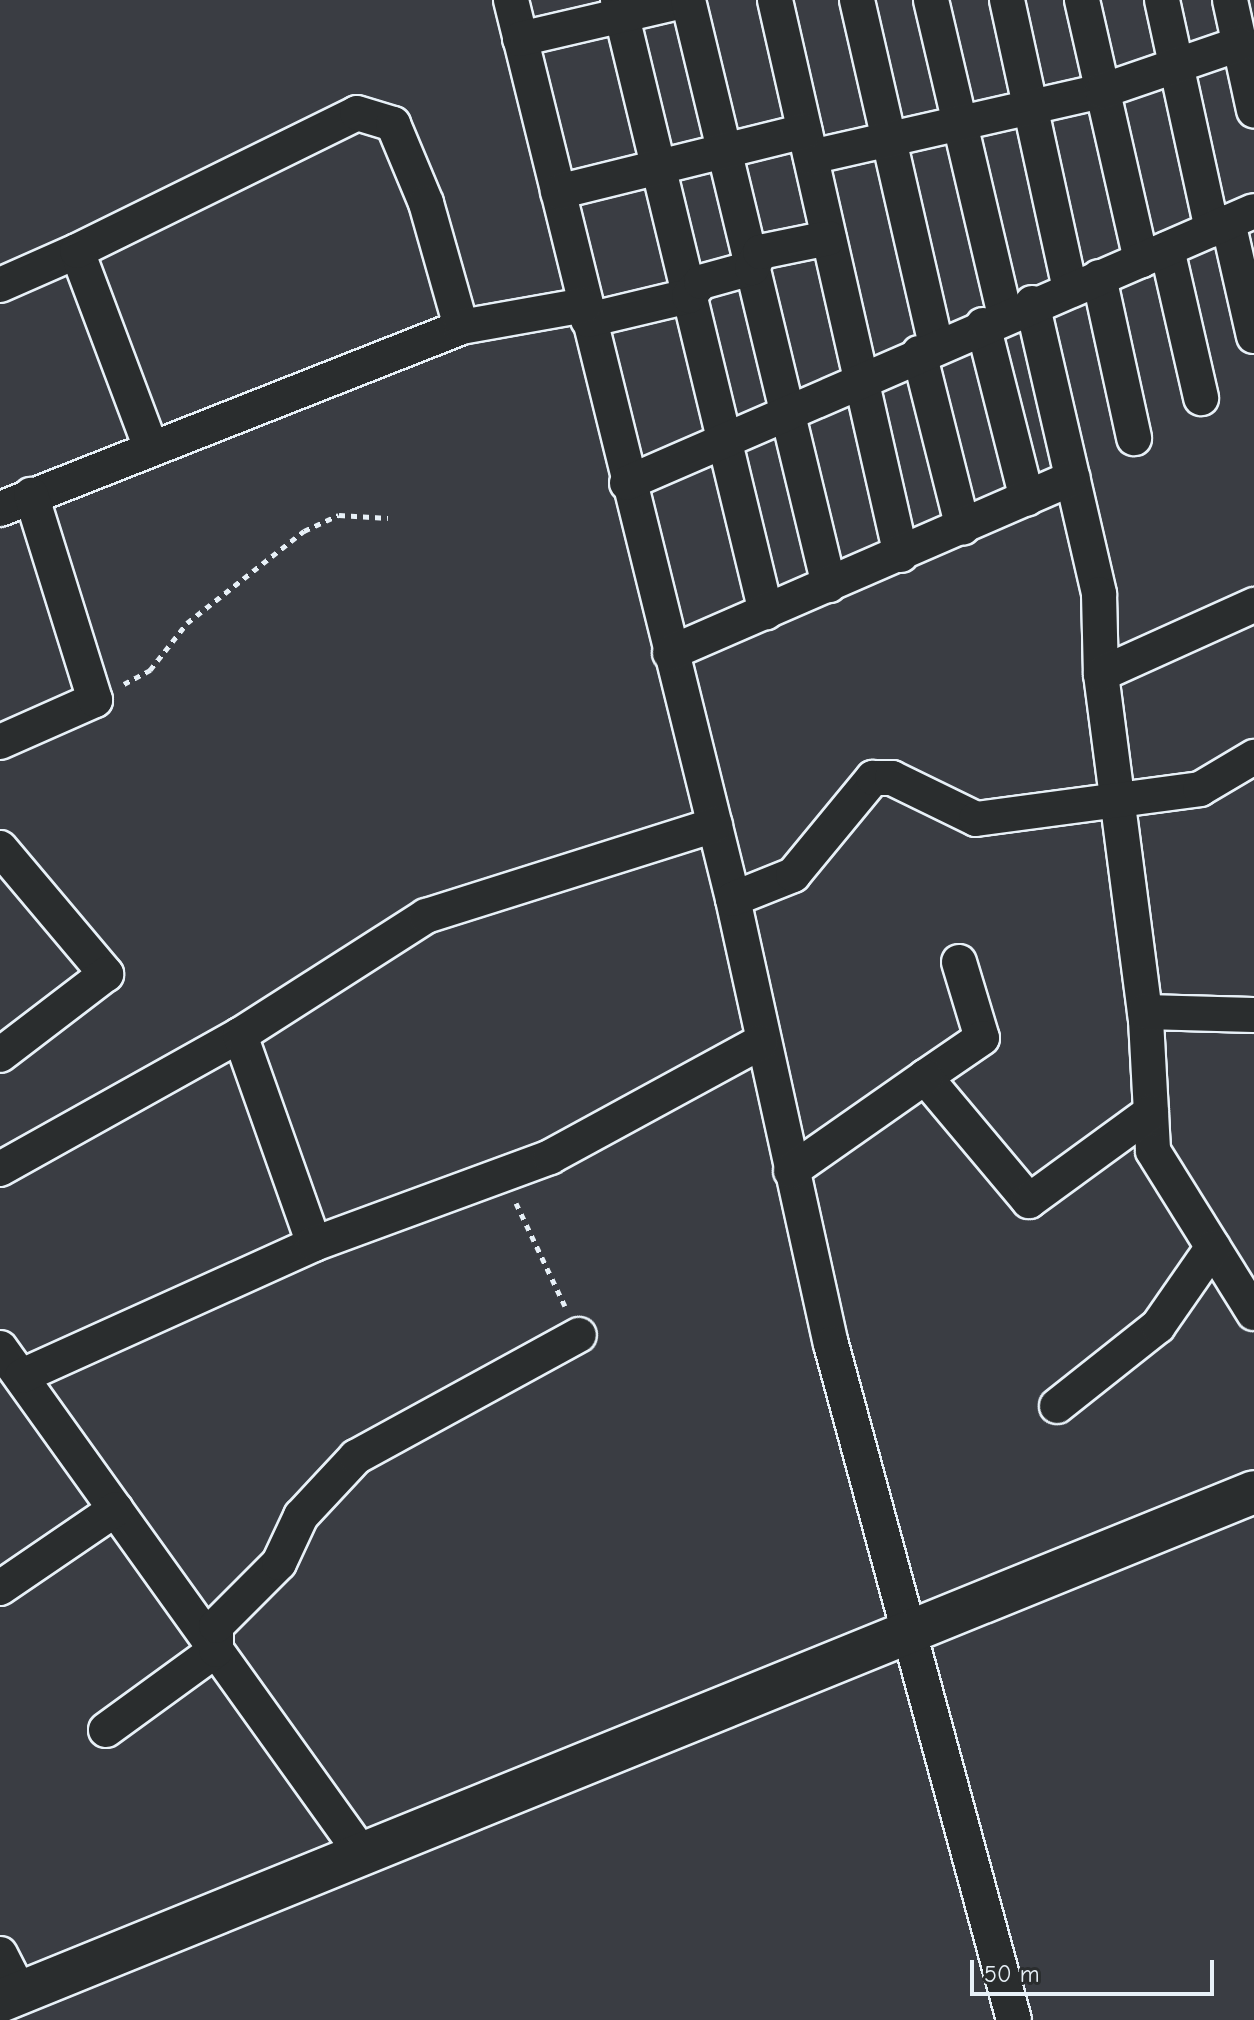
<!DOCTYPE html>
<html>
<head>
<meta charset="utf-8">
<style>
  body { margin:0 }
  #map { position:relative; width:1254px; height:2020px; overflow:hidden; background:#3a3d43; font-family:"Comic Neue",sans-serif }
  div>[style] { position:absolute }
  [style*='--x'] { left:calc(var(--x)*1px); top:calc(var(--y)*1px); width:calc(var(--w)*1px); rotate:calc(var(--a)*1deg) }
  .path>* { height:5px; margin-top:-2.5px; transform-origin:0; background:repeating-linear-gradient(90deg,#e8f1f8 0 6px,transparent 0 12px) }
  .roads { filter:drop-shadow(2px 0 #e8f1f8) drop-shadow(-2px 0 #e8f1f8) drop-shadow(0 2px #e8f1f8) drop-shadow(0 -2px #e8f1f8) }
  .minor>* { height:34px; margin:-17px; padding:0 17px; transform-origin:17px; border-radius:17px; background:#2a2d2e }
  .tertiary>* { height:42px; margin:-21px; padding:0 21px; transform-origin:21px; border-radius:21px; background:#2a2d2e }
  span { translate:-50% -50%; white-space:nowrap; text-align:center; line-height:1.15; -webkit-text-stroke:6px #2a2d2e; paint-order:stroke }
  .scale { position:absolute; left:970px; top:1960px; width:244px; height:36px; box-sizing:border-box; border:4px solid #e8f1f8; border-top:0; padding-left:10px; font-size:24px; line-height:28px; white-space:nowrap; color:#e8f1f8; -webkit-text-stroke:6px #2a2d2e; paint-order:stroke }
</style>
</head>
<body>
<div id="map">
  <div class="path">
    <i style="--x:124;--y:684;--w:30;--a:-28"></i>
    <i style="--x:150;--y:670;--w:60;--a:-51.8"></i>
    <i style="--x:187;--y:623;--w:149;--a:-38.2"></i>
    <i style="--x:304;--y:531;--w:38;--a:-25"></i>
    <i style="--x:339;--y:515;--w:49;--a:3.5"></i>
    <i style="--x:516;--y:1203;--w:114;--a:64.6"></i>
  </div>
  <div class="roads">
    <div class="minor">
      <i style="--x:511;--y:0;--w:926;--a:76.13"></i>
      <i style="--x:733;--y:899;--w:456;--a:77.6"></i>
      <i style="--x:831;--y:1344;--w:700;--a:74.85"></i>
      <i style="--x:618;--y:0;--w:630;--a:76.41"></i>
      <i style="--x:775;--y:0;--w:569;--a:77.21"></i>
      <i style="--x:857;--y:0;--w:355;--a:77.1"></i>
      <i style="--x:931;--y:0;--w:324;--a:76.8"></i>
      <i style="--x:1007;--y:0;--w:296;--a:77.7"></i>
      <i style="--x:1082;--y:0;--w:267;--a:77.2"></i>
      <i style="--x:1162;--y:0;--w:235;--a:77.7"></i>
      <i style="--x:1230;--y:0;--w:113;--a:77.7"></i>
      <i style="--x:520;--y:39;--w:172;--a:-13.1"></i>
      <i style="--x:688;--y:0;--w:602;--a:76.45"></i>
      <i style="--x:811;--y:157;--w:298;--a:-12.8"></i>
      <i style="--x:1102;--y:91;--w:145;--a:-18.9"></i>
      <i style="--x:558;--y:192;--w:254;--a:-13.9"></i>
      <i style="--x:1228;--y:222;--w:117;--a:77.2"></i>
      <i style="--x:1167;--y:249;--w:153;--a:77.1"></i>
      <i style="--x:1099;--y:277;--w:165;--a:77.7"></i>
      <i style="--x:0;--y:285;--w:84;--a:-23.8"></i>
      <i style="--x:1032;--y:303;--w:299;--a:77"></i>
      <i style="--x:1099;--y:594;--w:80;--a:88.6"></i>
      <i style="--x:1101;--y:674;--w:349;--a:82.6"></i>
      <i style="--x:1146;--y:1020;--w:131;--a:86.9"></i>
      <i style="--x:1153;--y:1151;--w:191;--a:58.1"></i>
      <i style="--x:588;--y:320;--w:104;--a:-13.4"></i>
      <i style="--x:689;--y:296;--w:18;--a:-49"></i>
      <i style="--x:701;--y:282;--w:53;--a:-15.4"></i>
      <i style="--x:752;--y:268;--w:18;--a:-63"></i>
      <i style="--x:760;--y:252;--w:70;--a:-11.5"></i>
      <i style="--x:983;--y:325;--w:179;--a:75.8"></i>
      <i style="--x:919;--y:353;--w:180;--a:75.9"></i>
      <i style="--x:151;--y:448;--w:210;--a:-110.6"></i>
      <i style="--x:77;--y:251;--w:312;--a:-26.2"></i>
      <i style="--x:357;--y:113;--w:38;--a:17"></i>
      <i style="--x:393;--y:124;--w:86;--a:67.3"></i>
      <i style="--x:426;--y:203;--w:129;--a:74.2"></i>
      <i style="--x:627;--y:483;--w:683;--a:-23.45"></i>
      <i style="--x:0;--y:509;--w:496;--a:-21.5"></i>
      <i style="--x:461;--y:327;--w:126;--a:-10.1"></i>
      <i style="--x:670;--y:653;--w:439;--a:-23.5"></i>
      <i style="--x:1101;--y:674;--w:168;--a:-24.3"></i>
      <i style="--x:0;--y:742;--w:104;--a:-23.9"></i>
      <i style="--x:95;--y:700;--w:215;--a:-107.3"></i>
      <i style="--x:0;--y:848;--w:165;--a:49.9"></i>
      <i style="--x:106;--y:974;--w:133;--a:142.6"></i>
      <i style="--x:733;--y:899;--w:65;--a:-21.8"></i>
      <i style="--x:793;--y:875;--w:126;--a:-50.5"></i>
      <i style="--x:873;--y:778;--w:19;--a:0"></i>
      <i style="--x:892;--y:778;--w:93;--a:26"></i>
      <i style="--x:976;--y:819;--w:226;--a:-7.6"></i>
      <i style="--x:1200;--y:789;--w:63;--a:-30.7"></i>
      <i style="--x:959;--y:962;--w:79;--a:73.2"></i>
      <i style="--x:982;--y:1038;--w:69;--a:145.6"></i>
      <i style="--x:925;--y:1077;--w:162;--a:50"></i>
      <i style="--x:1029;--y:1201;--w:151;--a:-36.1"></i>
      <i style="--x:1145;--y:1012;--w:109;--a:1.6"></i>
      <i style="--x:0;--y:1169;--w:275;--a:-29.2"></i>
      <i style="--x:791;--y:1171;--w:164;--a:-35"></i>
      <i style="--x:314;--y:1244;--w:222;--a:-109.5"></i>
      <i style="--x:240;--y:1035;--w:221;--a:-32.6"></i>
      <i style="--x:426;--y:916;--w:303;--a:-17.5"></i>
      <i style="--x:0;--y:1348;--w:622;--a:54.42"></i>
      <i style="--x:22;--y:1376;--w:320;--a:-24.3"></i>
      <i style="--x:314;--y:1244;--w:252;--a:-20.2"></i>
      <i style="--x:550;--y:1157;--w:240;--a:-28.6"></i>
      <i style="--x:1057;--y:1406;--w:129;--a:-38.4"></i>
      <i style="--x:1158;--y:1326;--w:96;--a:-55.2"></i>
      <i style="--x:0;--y:1588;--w:140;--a:-34.3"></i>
      <i style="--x:106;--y:1730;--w:136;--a:-36"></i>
      <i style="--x:216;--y:1650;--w:24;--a:-90"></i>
      <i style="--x:216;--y:1626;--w:89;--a:-45"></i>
      <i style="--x:279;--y:1563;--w:52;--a:-64.9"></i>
      <i style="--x:301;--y:1516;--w:81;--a:-47"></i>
      <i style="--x:356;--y:1457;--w:254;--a:-28.7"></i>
      <i style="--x:0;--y:1954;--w:44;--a:62.9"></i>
    </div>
    <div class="tertiary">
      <i style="--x:0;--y:2001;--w:1353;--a:-22.09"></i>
    </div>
  </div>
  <div class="scale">50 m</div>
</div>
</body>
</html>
